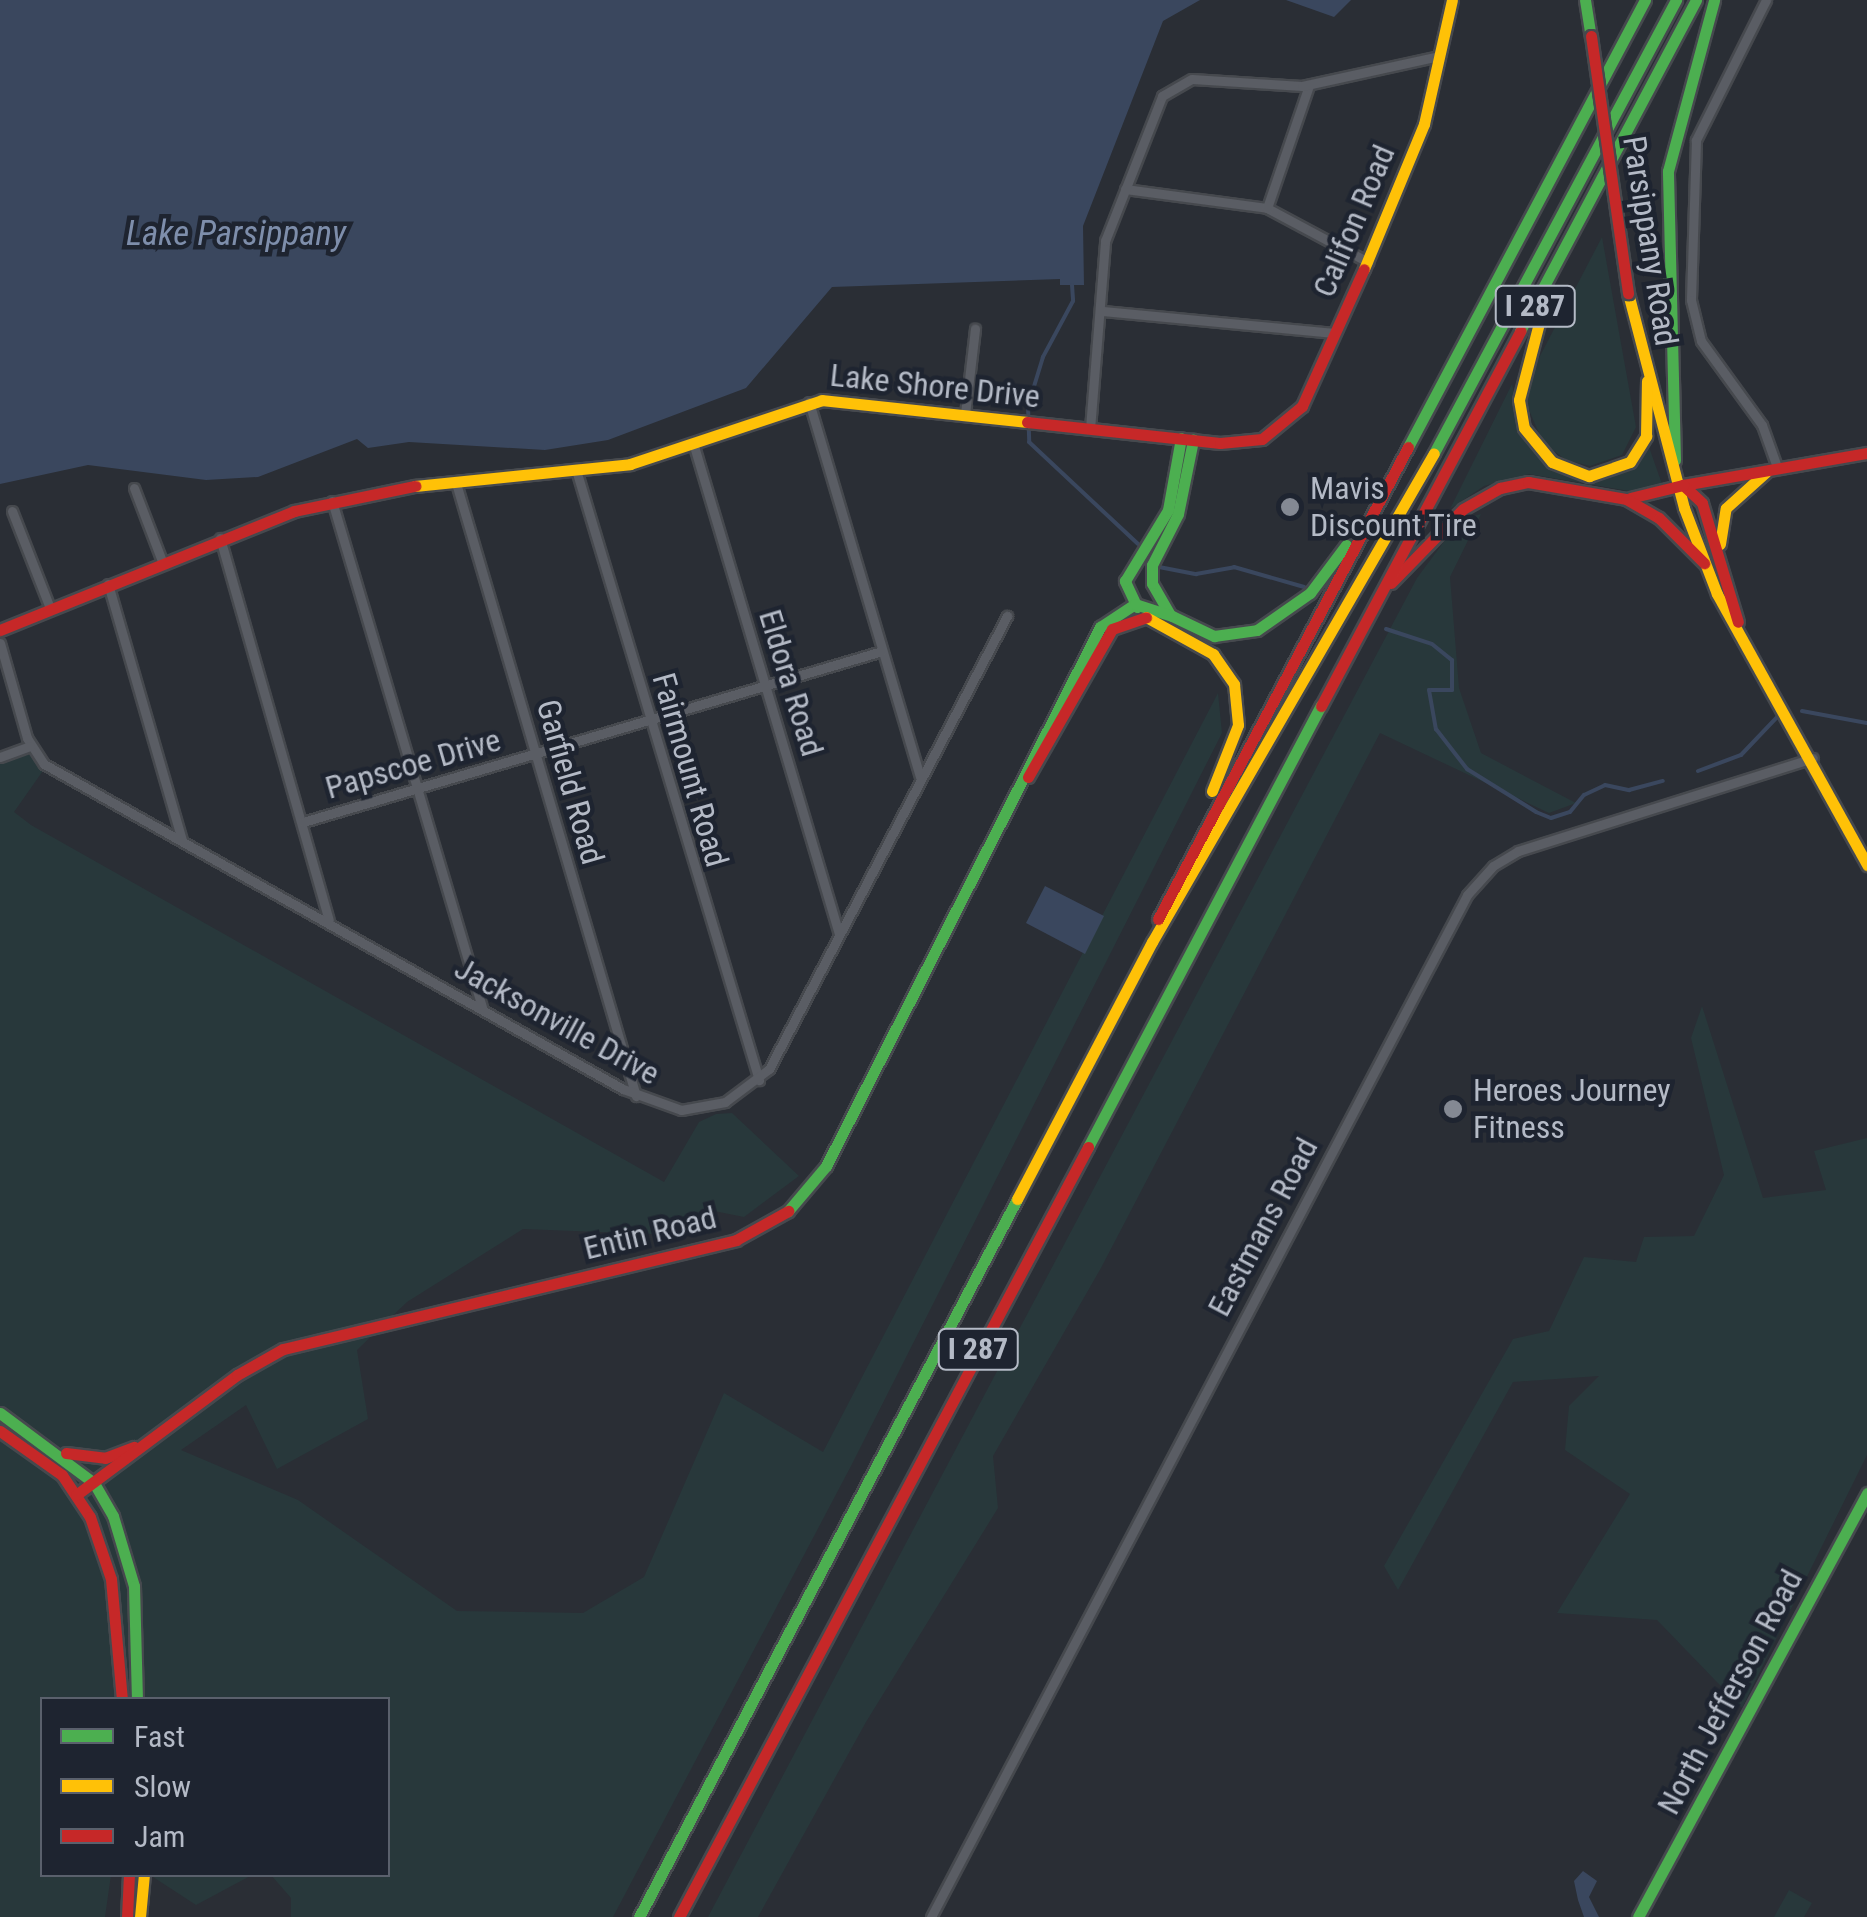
<!DOCTYPE html>
<html>
<head>
<meta charset="utf-8">
<style>
  body { margin:0 }
  #map { position:relative; width:1867px; height:1917px; overflow:hidden; background:#2a2e35; font-family:"Roboto Condensed",sans-serif }
  div>[style] { position:absolute }
  [style*='--x'] { left:calc(var(--x)*1px); top:calc(var(--y)*1px); width:calc(var(--w)*1px); rotate:calc(var(--a)*1deg) }
  .green>* { inset:0; background:#28383b }
  .water>* { inset:0; background:#3a475e }
  .stream>* { height:4px; margin:-2px; padding:0 2px; transform-origin:2px; border-radius:2px; background:#3a475e }
  .roads { filter:drop-shadow(2px 0 #46494e) drop-shadow(-2px 0 #46494e) drop-shadow(0 2px #46494e) drop-shadow(0 -2px #46494e) }
  .street>* { height:9px; margin:-4.5px; padding:0 4.5px; transform-origin:4.5px; border-radius:4.5px; background:#5a5d64 }
  .fast>* { height:11px; margin:-5.5px; padding:0 5.5px; transform-origin:5.5px; border-radius:5.5px; background:#4caf50 }
  .slow>* { height:11px; margin:-5.5px; padding:0 5.5px; transform-origin:5.5px; border-radius:5.5px; background:#ffc107 }
  .jam>* { height:11px; margin:-5.5px; padding:0 5.5px; transform-origin:5.5px; border-radius:5.5px; background:#c62828 }
  .bridges { filter:drop-shadow(2px 0 #46494e) drop-shadow(-2px 0 #46494e) drop-shadow(0 2px #46494e) drop-shadow(0 -2px #46494e) }
  .jam-bridge>* { height:11px; margin:-5.5px; padding:0 5.5px; transform-origin:5.5px; border-radius:5.5px; background:#c62828 }
  .dots>* { width:28px; height:28px; translate:-50% -50%; box-sizing:border-box; border:5px solid #1e2430; border-radius:50% }
  span { translate:-50% -50%; white-space:nowrap; text-align:center; line-height:1.15; -webkit-text-stroke:9px #1e2430; paint-order:stroke }
  .shield-label span { padding:2px 8px; background:#1e2430; border:2px solid; border-radius:8px; -webkit-text-stroke-width:0 }
  .shield-label { font-size:30px; color:#b4bac6; font-weight:700 }
  .street-label { font-size:32px; color:#b4bac6 }
  .poi-label { font-size:32px; color:#b4bac6 }
  .left { translate:0 -50%; text-align:left }
  .water-label { font-size:35px; color:#7e8eab; font-style:italic }
  .legend { position:absolute; left:40px; top:1697px; width:350px; height:180px; box-sizing:border-box; background:#1e2430; border:2px solid #5a606c; margin:0; padding:12px 18px; list-style:none; font-size:30px; color:#b4bac6 }
  .legend li { display:flex; align-items:center; gap:20px; height:50px }
  .legend b { width:50px; border:2px solid #5a606c }
</style>
</head>
<body>
<div id="map">
  <div class="green">
    <i style="clip-path:polygon(1602px 237px,1636px 427px,1622px 455px,1590px 466px,1566px 460px,1543px 443px,1526px 403px,1529px 377px)"></i>
    <i style="clip-path:polygon(1512px 384px,1525px 440px,1554px 468px,1598px 479px,1614px 476px,1649px 447px,1662px 484px,1635px 492px,1529px 474px,1484px 486px,1450px 509px)"></i>
    <i style="clip-path:polygon(1481px 514px,1450px 577px,1459px 688px,1481px 753px,1576px 803px,1549px 813px,1380px 733px,1101px 1268px,993px 1456px,998px 1508px,866px 1722px,758px 1917px,708px 1917px,1417px 578px,1460px 520px)"></i>
    <i style="clip-path:polygon(1218px 693px,1222px 733px,851px 1466px,613px 1917px,291px 1917px,291px 1898px,271px 1875px,388px 1874px,388px 1700px,42px 1700px,42px 1874px,111px 1875px,105px 1917px,0 1917px,0 762px,31px 754px,47px 765px,14px 812px,31px 825px,664px 1182px,699px 1122px,716px 1114px,732px 1113px,799px 1176px,744px 1217px,714px 1211px,676px 1235px,523px 1229px,407px 1302px,357px 1350px,368px 1419px,277px 1469px,246px 1405px,181px 1450px,298px 1500px,457px 1611px,583px 1613px,644px 1577px,724px 1393px,823px 1452px)"></i>
    <i style="clip-path:polygon(1702px 1006px,1763px 1198px,1826px 1190px,1814px 1151px,1867px 1138px,1867px 1455px,1742px 1708px,1657px 1620px,1557px 1613px,1630px 1494px,1565px 1450px,1569px 1406px,1599px 1376px,1513px 1382px,1398px 1590px,1384px 1566px,1513px 1339px,1549px 1331px,1584px 1257px,1636px 1262px,1644px 1237px,1694px 1236px,1724px 1175px,1691px 1038px)"></i>
    <i style="clip-path:polygon(150px 1875px,252px 1875px,196px 1905px)"></i>
    <i style="clip-path:polygon(1789px 1890px,1812px 1903px,1804px 1917px,1774px 1917px)"></i>
  </div>
  <div class="water">
    <i style="clip-path:polygon(0 0,1200px 0,1163px 21px,1083px 226px,1084px 285px,1060px 285px,1060px 279px,832px 287px,746px 388px,608px 440px,545px 450px,409px 442px,368px 448px,357px 439px,258px 477px,206px 480px,88px 465px,0 484px)"></i>
    <i style="clip-path:polygon(1286px 0,1351px 0,1334px 17px)"></i>
    <i style="clip-path:polygon(1045px 886px,1104px 916px,1085px 954px,1026px 923px)"></i>
    <i style="clip-path:polygon(1583px 1871px,1597px 1881px,1589px 1897px,1599px 1917px,1584px 1917px,1578px 1900px,1574px 1881px)"></i>
  </div>
  <div class="stream">
    <i style="--x:1072;--y:285;--w:16;--a:86"></i>
    <i style="--x:1073;--y:301;--w:64;--a:118.2"></i>
    <i style="--x:1043;--y:357;--w:51;--a:107"></i>
    <i style="--x:1028;--y:406;--w:36;--a:88"></i>
    <i style="--x:1029;--y:442;--w:149;--a:43.1"></i>
    <i style="--x:1159;--y:567;--w:38;--a:11"></i>
    <i style="--x:1196;--y:574;--w:39;--a:-10"></i>
    <i style="--x:1234;--y:567;--w:73;--a:15.9"></i>
    <i style="--x:1386;--y:629;--w:48;--a:18.1"></i>
    <i style="--x:1432;--y:644;--w:26;--a:39"></i>
    <i style="--x:1452;--y:660;--w:30;--a:90"></i>
    <i style="--x:1452;--y:690;--w:23;--a:180"></i>
    <i style="--x:1429;--y:690;--w:40;--a:80"></i>
    <i style="--x:1436;--y:729;--w:51;--a:52.2"></i>
    <i style="--x:1467;--y:769;--w:81;--a:31.9"></i>
    <i style="--x:1536;--y:812;--w:16;--a:22"></i>
    <i style="--x:1551;--y:818;--w:20;--a:-18"></i>
    <i style="--x:1570;--y:812;--w:22;--a:-51"></i>
    <i style="--x:1584;--y:795;--w:23;--a:-25"></i>
    <i style="--x:1605;--y:785;--w:25;--a:12"></i>
    <i style="--x:1629;--y:790;--w:35;--a:-15"></i>
    <i style="--x:1802;--y:711;--w:66;--a:10.5"></i>
    <i style="--x:1698;--y:771;--w:46;--a:-20.4"></i>
    <i style="--x:1741;--y:755;--w:52;--a:-46.5"></i>
  </div>
  <div class="roads">
    <div class="street">
      <i style="--x:1766;--y:0;--w:157;--a:116.6"></i>
      <i style="--x:1696;--y:140;--w:160;--a:91.8"></i>
      <i style="--x:1691;--y:300;--w:42;--a:76.3"></i>
      <i style="--x:1701;--y:341;--w:104;--a:54"></i>
      <i style="--x:1762;--y:425;--w:45;--a:70.3"></i>
      <i style="--x:1125;--y:189;--w:143;--a:7.6"></i>
      <i style="--x:1267;--y:208;--w:115;--a:28.1"></i>
      <i style="--x:1267;--y:208;--w:130;--a:-71.1"></i>
      <i style="--x:1102;--y:311;--w:234;--a:5.4"></i>
      <i style="--x:809;--y:402;--w:391;--a:73.5"></i>
      <i style="--x:965;--y:414;--w:86;--a:-83.3"></i>
      <i style="--x:1090;--y:429;--w:189;--a:-85.4"></i>
      <i style="--x:1105;--y:241;--w:156;--a:-68.5"></i>
      <i style="--x:1162;--y:96;--w:34;--a:-30"></i>
      <i style="--x:1192;--y:79;--w:110;--a:3.6"></i>
      <i style="--x:1302;--y:86;--w:141;--a:-12.3"></i>
      <i style="--x:694;--y:446;--w:509;--a:73.45"></i>
      <i style="--x:577;--y:473;--w:634;--a:73.31"></i>
      <i style="--x:456;--y:483;--w:639;--a:73.64"></i>
      <i style="--x:134;--y:488;--w:78;--a:69"></i>
      <i style="--x:332;--y:501;--w:528;--a:73.49"></i>
      <i style="--x:12;--y:511;--w:104;--a:68.6"></i>
      <i style="--x:220;--y:538;--w:397;--a:74.1"></i>
      <i style="--x:108;--y:584;--w:266;--a:73.9"></i>
      <i style="--x:0;--y:643;--w:99;--a:74.1"></i>
      <i style="--x:27;--y:738;--w:31;--a:57"></i>
      <i style="--x:44;--y:764;--w:664;--a:29.31"></i>
      <i style="--x:623;--y:1089;--w:62;--a:19.9"></i>
      <i style="--x:681;--y:1110;--w:45;--a:-10.3"></i>
      <i style="--x:725;--y:1102;--w:55;--a:-36.9"></i>
      <i style="--x:769;--y:1069;--w:512;--a:-62.28"></i>
      <i style="--x:0;--y:757;--w:32;--a:-20"></i>
      <i style="--x:303;--y:822;--w:604;--a:-16.45"></i>
      <i style="--x:931;--y:1917;--w:1154;--a:-62.32"></i>
      <i style="--x:1467;--y:895;--w:39;--a:-48"></i>
      <i style="--x:1493;--y:866;--w:29;--a:-31"></i>
      <i style="--x:1518;--y:851;--w:309;--a:-17.5"></i>
    </div>
    <div class="fast">
      <i style="--x:1585;--y:0;--w:36;--a:81"></i>
      <i style="--x:1520;--y:331;--w:375;--a:-62"></i>
      <i style="--x:1408;--y:447;--w:506;--a:-62.07"></i>
      <i style="--x:1434;--y:453;--w:514;--a:-61.89"></i>
      <i style="--x:1675;--y:460;--w:289;--a:-91.4"></i>
      <i style="--x:1668;--y:171;--w:177;--a:-74.9"></i>
      <i style="--x:1137;--y:607;--w:29;--a:-115"></i>
      <i style="--x:1125;--y:581;--w:83;--a:-58.8"></i>
      <i style="--x:1168;--y:510;--w:73;--a:-79.8"></i>
      <i style="--x:1169;--y:613;--w:34;--a:-120"></i>
      <i style="--x:1152;--y:583;--w:18;--a:-90"></i>
      <i style="--x:1152;--y:565;--w:57;--a:-63"></i>
      <i style="--x:1178;--y:514;--w:76;--a:-78.5"></i>
      <i style="--x:1172;--y:616;--w:47;--a:25.5"></i>
      <i style="--x:1214;--y:636;--w:43;--a:-7.9"></i>
      <i style="--x:1257;--y:630;--w:65;--a:-34.9"></i>
      <i style="--x:1310;--y:593;--w:60;--a:-53.1"></i>
      <i style="--x:1088;--y:1147;--w:499;--a:-62.2"></i>
      <i style="--x:788;--y:1211;--w:59;--a:-49.8"></i>
      <i style="--x:826;--y:1166;--w:605;--a:-63.05"></i>
      <i style="--x:1100;--y:627;--w:42;--a:-33.3"></i>
      <i style="--x:1135;--y:604;--w:39;--a:18"></i>
      <i style="--x:0;--y:1413;--w:117;--a:36.7"></i>
      <i style="--x:94;--y:1483;--w:38;--a:60"></i>
      <i style="--x:113;--y:1516;--w:73;--a:73.3"></i>
      <i style="--x:134;--y:1586;--w:114;--a:88.5"></i>
      <i style="--x:639;--y:1917;--w:811;--a:-62.23"></i>
      <i style="--x:1638;--y:1917;--w:482;--a:-61.6"></i>
    </div>
    <div class="slow">
      <i style="--x:1364;--y:269;--w:157;--a:-67.5"></i>
      <i style="--x:1424;--y:124;--w:127;--a:-77.3"></i>
      <i style="--x:1628;--y:293;--w:222;--a:75.4"></i>
      <i style="--x:1684;--y:508;--w:92;--a:69"></i>
      <i style="--x:1717;--y:594;--w:310;--a:61"></i>
      <i style="--x:1545;--y:300;--w:103;--a:104.6"></i>
      <i style="--x:1519;--y:400;--w:28;--a:80"></i>
      <i style="--x:1524;--y:428;--w:44;--a:50.5"></i>
      <i style="--x:1552;--y:462;--w:40;--a:21"></i>
      <i style="--x:1589;--y:476;--w:43;--a:-18.9"></i>
      <i style="--x:1630;--y:462;--w:31;--a:-58"></i>
      <i style="--x:1646;--y:436;--w:55;--a:-89"></i>
      <i style="--x:415;--y:486;--w:216;--a:-5.8"></i>
      <i style="--x:630;--y:464;--w:202;--a:-18.4"></i>
      <i style="--x:822;--y:400;--w:206;--a:6.1"></i>
      <i style="--x:1720;--y:544;--w:36;--a:-81"></i>
      <i style="--x:1726;--y:508;--w:54;--a:-42"></i>
      <i style="--x:1146;--y:617;--w:77;--a:28.9"></i>
      <i style="--x:1213;--y:654;--w:37;--a:55"></i>
      <i style="--x:1234;--y:684;--w:41;--a:84.4"></i>
      <i style="--x:1238;--y:725;--w:71;--a:111.5"></i>
      <i style="--x:1017;--y:1199;--w:290;--a:-62.3"></i>
      <i style="--x:1152;--y:942;--w:564;--a:-60.03"></i>
      <i style="--x:140;--y:1917;--w:43;--a:-84.7"></i>
    </div>
    <div class="jam">
      <i style="--x:1027;--y:422;--w:194;--a:6.2"></i>
      <i style="--x:1220;--y:443;--w:42;--a:-5.4"></i>
      <i style="--x:1262;--y:439;--w:52;--a:-39.5"></i>
      <i style="--x:1302;--y:406;--w:150;--a:-65.7"></i>
      <i style="--x:1683;--y:485;--w:187;--a:-9.9"></i>
      <i style="--x:1683;--y:485;--w:26;--a:43"></i>
      <i style="--x:1702;--y:503;--w:124;--a:73.2"></i>
      <i style="--x:1630;--y:498;--w:55;--a:-13.8"></i>
      <i style="--x:1391;--y:583;--w:103;--a:-45.8"></i>
      <i style="--x:1463;--y:509;--w:43;--a:-29.6"></i>
      <i style="--x:1500;--y:488;--w:29;--a:-12"></i>
      <i style="--x:1528;--y:482;--w:99;--a:9.8"></i>
      <i style="--x:1626;--y:499;--w:38;--a:30"></i>
      <i style="--x:1659;--y:518;--w:64;--a:45"></i>
      <i style="--x:0;--y:630;--w:317;--a:-22"></i>
      <i style="--x:294;--y:511;--w:124;--a:-11.7"></i>
      <i style="--x:1321;--y:706;--w:425;--a:-62"></i>
      <i style="--x:1028;--y:777;--w:170;--a:-60.4"></i>
      <i style="--x:1112;--y:629;--w:36;--a:-19"></i>
      <i style="--x:1158;--y:919;--w:534;--a:-62.09"></i>
      <i style="--x:0;--y:1431;--w:76;--a:35.4"></i>
      <i style="--x:62;--y:1475;--w:50;--a:56.3"></i>
      <i style="--x:90;--y:1517;--w:65;--a:71.3"></i>
      <i style="--x:111;--y:1579;--w:121;--a:84.8"></i>
      <i style="--x:66;--y:1453;--w:39;--a:7"></i>
      <i style="--x:105;--y:1458;--w:31;--a:-21"></i>
      <i style="--x:76;--y:1495;--w:201;--a:-36.7"></i>
      <i style="--x:237;--y:1375;--w:53;--a:-29.5"></i>
      <i style="--x:283;--y:1349;--w:466;--a:-13.5"></i>
      <i style="--x:736;--y:1240;--w:60;--a:-29.1"></i>
      <i style="--x:127;--y:1917;--w:43;--a:-87.3"></i>
      <i style="--x:679;--y:1917;--w:872;--a:-62.02"></i>
    </div>
  </div>
  <div class="bridges">
    <div class="jam-bridge">
      <i style="--x:1591;--y:36;--w:260;--a:81.8"></i>
    </div>
  </div>
  <div class="dots">
    <i style="left:1290px;top:507px;background:#848993"></i>
    <i style="left:1453px;top:1109px;background:#848993"></i>
  </div>
  <div class="shield-label">
    <span style="left:1535px;top:306px">I 287</span>
    <span style="left:978px;top:1349px">I 287</span>
  </div>
  <div class="street-label">
    <span style="left:1354px;top:221px;rotate:-67deg">Califon Road</span>
    <span style="left:1650px;top:241px;rotate:81deg">Parsippany Road</span>
    <span style="left:935px;top:386px;rotate:6deg">Lake Shore Drive</span>
    <span style="left:791px;top:683px;rotate:73deg">Eldora Road</span>
    <span style="left:413px;top:764px;rotate:-16deg">Papscoe Drive</span>
    <span style="left:690px;top:770px;rotate:74deg">Fairmount Road</span>
    <span style="left:570px;top:782px;rotate:74deg">Garfield Road</span>
    <span style="left:557px;top:1021px;rotate:29deg">Jacksonville Drive</span>
    <span style="left:1263px;top:1227px;rotate:-62deg">Eastmans Road</span>
    <span style="left:650px;top:1233px;rotate:-14deg">Entin Road</span>
    <span style="left:1730px;top:1692px;rotate:-62deg">North Jefferson Road</span>
  </div>
  <div class="poi-label">
    <span class="left" style="left:1310px;top:507px">Mavis<br>Discount Tire</span>
    <span class="left" style="left:1473px;top:1109px">Heroes Journey<br>Fitness</span>
  </div>
  <div class="water-label">
    <span style="left:236px;top:234px">Lake Parsippany</span>
  </div>
  <ul class="legend">
  <li><b style="height:12px;background:#4caf50"></b>Fast</li>
  <li><b style="height:12px;background:#ffc107"></b>Slow</li>
  <li><b style="height:12px;background:#c62828"></b>Jam</li>
  </ul>
</div>
</body>
</html>
